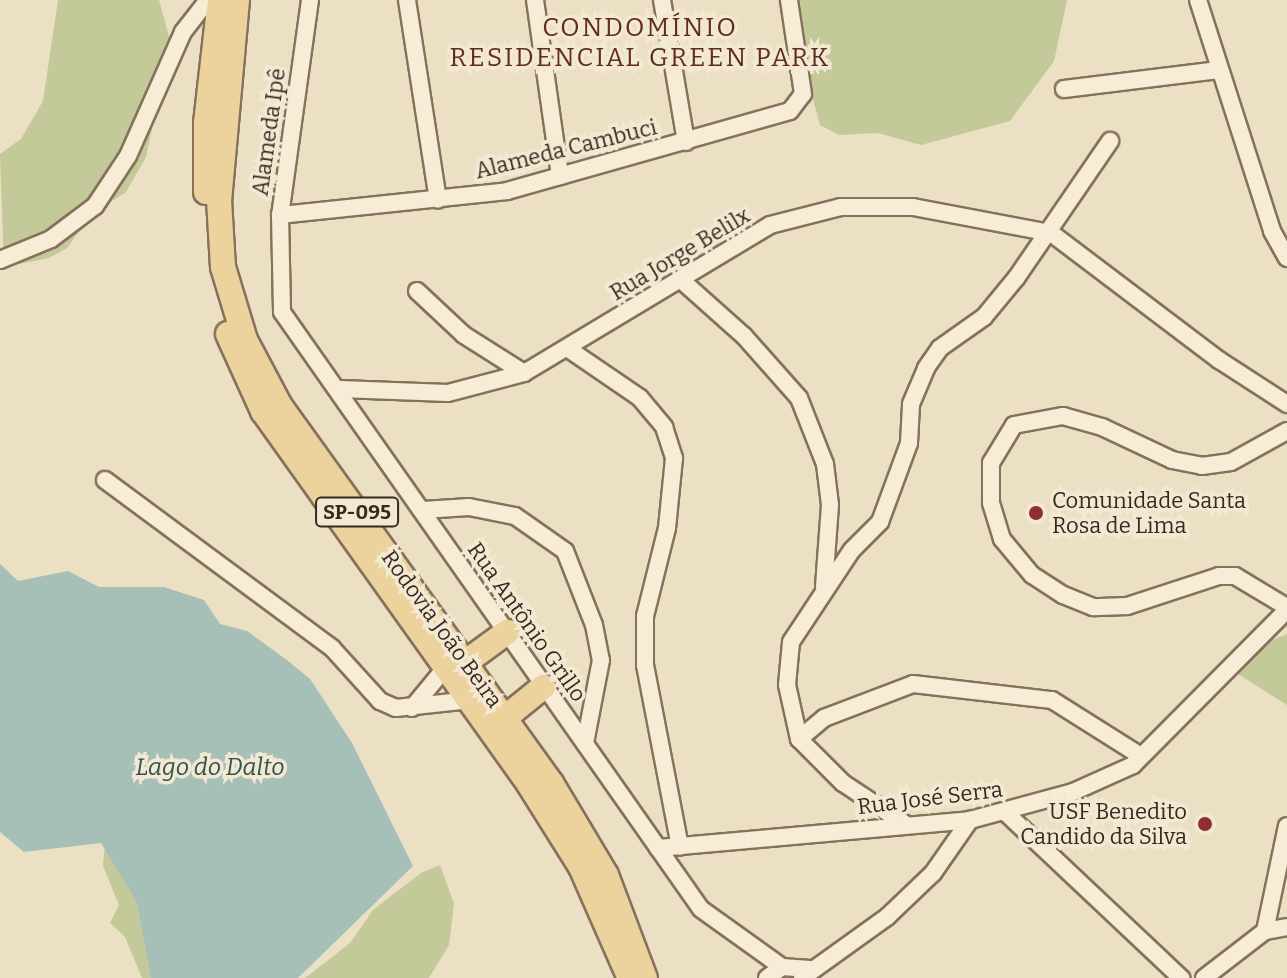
<!DOCTYPE html>
<html>
<head>
<meta charset="utf-8">
<style>
  body { margin:0 }
  #map { position:relative; width:1287px; height:978px; overflow:hidden; background:#ebdfc4; font-family:Bitter,serif }
  div>[style] { position:absolute }
  [style*='--x'] { left:calc(var(--x)*1px); top:calc(var(--y)*1px); width:calc(var(--w)*1px); rotate:calc(var(--a)*1deg) }
  .green>* { inset:0; background:#c4c999 }
  .water>* { inset:0; background:#a6bfb7 }
  .roads { filter:drop-shadow(2px 0 #85715c) drop-shadow(-2px 0 #85715c) drop-shadow(0 2px #85715c) drop-shadow(0 -2px #85715c) }
  .minor>* { height:16px; margin:-8px; padding:0 8px; transform-origin:8px; border-radius:8px; background:#f7edd7 }
  .primary>* { height:24px; margin:-12px; padding:0 12px; transform-origin:12px; border-radius:12px; background:#ecd39e }
  .dots>* { width:22px; height:22px; translate:-50% -50%; box-sizing:border-box; border:4px solid #f3e9d3; border-radius:50% }
  span { translate:-50% -50%; white-space:nowrap; text-align:center; line-height:1.15; -webkit-text-stroke:7px #f3e9d3; paint-order:stroke }
  .shield-label span { padding:2px 6px; background:#f3e9d3; border:2px solid; border-radius:6px; -webkit-text-stroke-width:0 }
  .shield-label { font-size:20px; color:#36291f; font-weight:700 }
  .street-label { font-size:22px; color:#36291f }
  .poi-label { font-size:22px; color:#36291f }
  .left { translate:0 -50%; text-align:left }
  .right { translate:-100% -50%; text-align:right }
  .water-label { font-size:24px; color:#2f5451; font-style:italic }
  .quarter-label { font-size:26px; color:#602d21; letter-spacing:2px }
</style>
</head>
<body>
<div id="map">
  <div class="green">
    <i style="clip-path:polygon(58px 0,159px 0,170px 40px,146px 157px,126px 192px,92px 214px,67px 248px,49px 258px,4px 267px,0 154px,21px 139px,43px 101px)"></i>
    <i style="clip-path:polygon(799px 0,1067px 0,1054px 61px,1010px 121px,921px 145px,878px 133px,839px 135px,820px 125px,805px 69px)"></i>
    <i style="clip-path:polygon(1287px 634px,1287px 705px,1238px 674px,1264px 643px)"></i>
    <i style="clip-path:polygon(105px 844px,126px 844px,180px 978px,142px 978px,125px 937px,110px 923px,119px 905px,103px 866px)"></i>
    <i style="clip-path:polygon(440px 865px,454px 904px,449px 945px,429px 978px,305px 978px,350px 943px,373px 910px,421px 873px)"></i>
  </div>
  <div class="water">
    <i style="clip-path:polygon(0 564px,18px 581px,68px 571px,99px 587px,164px 587px,204px 600px,220px 624px,247px 631px,288px 661px,310px 679px,352px 743px,413px 866px,298px 978px,151px 978px,137px 902px,101px 843px,24px 852px,0 832px)"></i>
  </div>
  <div class="roads">
    <div class="minor">
      <i style="--x:310;--y:0;--w:217;--a:97.9"></i>
      <i style="--x:280;--y:215;--w:97;--a:88.8"></i>
      <i style="--x:282;--y:312;--w:729;--a:54.94"></i>
      <i style="--x:701;--y:909;--w:100;--a:35.6"></i>
      <i style="--x:407;--y:0;--w:202;--a:81.2"></i>
      <i style="--x:535;--y:0;--w:178;--a:81.9"></i>
      <i style="--x:662;--y:0;--w:144;--a:80.4"></i>
      <i style="--x:1198;--y:0;--w:243;--a:72.2"></i>
      <i style="--x:1272;--y:231;--w:31;--a:61"></i>
      <i style="--x:1064;--y:89;--w:156;--a:-7"></i>
      <i style="--x:280;--y:215;--w:228;--a:-6"></i>
      <i style="--x:507;--y:191;--w:294;--a:-15.8"></i>
      <i style="--x:790;--y:111;--w:21;--a:-53"></i>
      <i style="--x:803;--y:94;--w:95;--a:-98.5"></i>
      <i style="--x:0;--y:260;--w:55;--a:-22.4"></i>
      <i style="--x:51;--y:239;--w:55;--a:-36.9"></i>
      <i style="--x:95;--y:206;--w:60;--a:-56.6"></i>
      <i style="--x:128;--y:156;--w:136;--a:-66.1"></i>
      <i style="--x:183;--y:32;--w:41;--a:-52"></i>
      <i style="--x:680;--y:279;--w:86;--a:41.7"></i>
      <i style="--x:744;--y:336;--w:83;--a:48.4"></i>
      <i style="--x:799;--y:398;--w:71;--a:68.5"></i>
      <i style="--x:825;--y:464;--w:41;--a:83"></i>
      <i style="--x:830;--y:505;--w:82;--a:94.2"></i>
      <i style="--x:417;--y:291;--w:64;--a:43.1"></i>
      <i style="--x:464;--y:335;--w:71;--a:32.3"></i>
      <i style="--x:567;--y:348;--w:88;--a:34.4"></i>
      <i style="--x:640;--y:398;--w:38;--a:50"></i>
      <i style="--x:664;--y:427;--w:33;--a:72"></i>
      <i style="--x:674;--y:458;--w:70;--a:95.7"></i>
      <i style="--x:667;--y:528;--w:91;--a:104"></i>
      <i style="--x:645;--y:616;--w:49;--a:90"></i>
      <i style="--x:645;--y:665;--w:185;--a:79.1"></i>
      <i style="--x:340;--y:389;--w:108;--a:2.1"></i>
      <i style="--x:448;--y:393;--w:79;--a:-14.7"></i>
      <i style="--x:524;--y:373;--w:287;--a:-31"></i>
      <i style="--x:770;--y:225;--w:73;--a:-14.2"></i>
      <i style="--x:841;--y:207;--w:72;--a:0"></i>
      <i style="--x:913;--y:207;--w:140;--a:10.7"></i>
      <i style="--x:1051;--y:233;--w:211;--a:37.1"></i>
      <i style="--x:1219;--y:360;--w:81;--a:32.9"></i>
      <i style="--x:105;--y:480;--w:282;--a:36.5"></i>
      <i style="--x:332;--y:648;--w:72;--a:47.8"></i>
      <i style="--x:380;--y:701;--w:17;--a:24"></i>
      <i style="--x:396;--y:708;--w:75;--a:-6.1"></i>
      <i style="--x:423;--y:510;--w:46;--a:-3.7"></i>
      <i style="--x:469;--y:507;--w:47;--a:11.1"></i>
      <i style="--x:515;--y:516;--w:61;--a:35"></i>
      <i style="--x:565;--y:551;--w:79;--a:68.6"></i>
      <i style="--x:594;--y:625;--w:36;--a:79"></i>
      <i style="--x:601;--y:660;--w:85;--a:100.9"></i>
      <i style="--x:1285;--y:606;--w:58;--a:-149"></i>
      <i style="--x:1235;--y:576;--w:16;--a:180"></i>
      <i style="--x:1219;--y:576;--w:97;--a:161.9"></i>
      <i style="--x:1127;--y:606;--w:34;--a:178"></i>
      <i style="--x:1093;--y:607;--w:32;--a:-158"></i>
      <i style="--x:1063;--y:595;--w:37;--a:-147"></i>
      <i style="--x:1032;--y:575;--w:47;--a:-129.8"></i>
      <i style="--x:1002;--y:539;--w:38;--a:-107"></i>
      <i style="--x:991;--y:503;--w:40;--a:-90"></i>
      <i style="--x:991;--y:463;--w:44;--a:-58.8"></i>
      <i style="--x:1014;--y:425;--w:50;--a:-10.4"></i>
      <i style="--x:1063;--y:416;--w:41;--a:15.8"></i>
      <i style="--x:1102;--y:427;--w:77;--a:25.2"></i>
      <i style="--x:1172;--y:460;--w:31;--a:11"></i>
      <i style="--x:1202;--y:466;--w:29;--a:-8"></i>
      <i style="--x:1231;--y:462;--w:64;--a:-29"></i>
      <i style="--x:412;--y:708;--w:53;--a:-50.3"></i>
      <i style="--x:799;--y:739;--w:33;--a:-40"></i>
      <i style="--x:824;--y:718;--w:95;--a:-20.9"></i>
      <i style="--x:913;--y:684;--w:140;--a:6.6"></i>
      <i style="--x:1052;--y:700;--w:105;--a:32.2"></i>
      <i style="--x:1006;--y:813;--w:241;--a:43.3"></i>
      <i style="--x:905;--y:824;--w:74;--a:-146.5"></i>
      <i style="--x:843;--y:783;--w:62;--a:-135"></i>
      <i style="--x:799;--y:739;--w:55;--a:-102.5"></i>
      <i style="--x:787;--y:685;--w:43;--a:-84.7"></i>
      <i style="--x:791;--y:642;--w:110;--a:-56.5"></i>
      <i style="--x:852;--y:550;--w:40;--a:-45"></i>
      <i style="--x:880;--y:522;--w:84;--a:-69.8"></i>
      <i style="--x:909;--y:443;--w:39;--a:-87"></i>
      <i style="--x:911;--y:404;--w:39;--a:-67"></i>
      <i style="--x:926;--y:368;--w:24;--a:-55"></i>
      <i style="--x:940;--y:348;--w:54;--a:-35.2"></i>
      <i style="--x:984;--y:317;--w:52;--a:-50.5"></i>
      <i style="--x:1017;--y:277;--w:165;--a:-55.6"></i>
      <i style="--x:658;--y:848;--w:313;--a:-5.1"></i>
      <i style="--x:970;--y:820;--w:107;--a:-15.2"></i>
      <i style="--x:1073;--y:792;--w:66;--a:-24.2"></i>
      <i style="--x:1133;--y:765;--w:210;--a:-45.2"></i>
      <i style="--x:1265;--y:931;--w:107;--a:-78.2"></i>
      <i style="--x:767;--y:978;--w:19;--a:-36"></i>
      <i style="--x:782;--y:967;--w:28;--a:4"></i>
      <i style="--x:802;--y:978;--w:105;--a:-35.7"></i>
      <i style="--x:887;--y:917;--w:64;--a:-43.7"></i>
      <i style="--x:933;--y:873;--w:65;--a:-55.1"></i>
      <i style="--x:1204;--y:978;--w:77;--a:-37.6"></i>
      <i style="--x:1265;--y:931;--w:22;--a:-10"></i>
    </div>
    <div class="primary">
      <i style="--x:237;--y:0;--w:201;--a:95.1"></i>
      <i style="--x:219;--y:200;--w:67;--a:86.6"></i>
      <i style="--x:223;--y:267;--w:76;--a:73.2"></i>
      <i style="--x:245;--y:340;--w:75;--a:62.1"></i>
      <i style="--x:280;--y:406;--w:464;--a:54.3"></i>
      <i style="--x:551;--y:783;--w:107;--a:59.1"></i>
      <i style="--x:606;--y:875;--w:110;--a:69.3"></i>
      <i style="--x:206;--y:192;--w:69;--a:-90"></i>
      <i style="--x:206;--y:123;--w:124;--a:-83.5"></i>
      <i style="--x:228;--y:334;--w:85;--a:65.6"></i>
      <i style="--x:263;--y:411;--w:458;--a:54.5"></i>
      <i style="--x:529;--y:784;--w:98;--a:57.9"></i>
      <i style="--x:581;--y:867;--w:115;--a:66.3"></i>
      <i style="--x:466;--y:662;--w:51;--a:-36.2"></i>
      <i style="--x:506;--y:717;--w:48;--a:-39"></i>
    </div>
  </div>
  <div class="dots">
    <i style="left:1036px;top:513px;background:#902f32"></i>
    <i style="left:1205px;top:824px;background:#902f32"></i>
  </div>
  <div class="shield-label">
    <span style="left:357px;top:512px">SP-095</span>
  </div>
  <div class="street-label">
    <span style="left:269px;top:132px;rotate:-82deg">Alameda Ipê</span>
    <span style="left:566px;top:149px;rotate:-14deg">Alameda Cambuci</span>
    <span style="left:680px;top:254px;rotate:-31deg">Rua Jorge Belilx</span>
    <span style="left:527px;top:622px;rotate:55deg">Rua Antônio Grillo</span>
    <span style="left:442px;top:629px;rotate:54deg">Rodovia João Beira</span>
    <span style="left:930px;top:798px;rotate:-7deg">Rua José Serra</span>
  </div>
  <div class="poi-label">
    <span class="left" style="left:1052px;top:513px">Comunidade Santa<br>Rosa de Lima</span>
    <span class="right" style="left:1187px;top:824px">USF Benedito<br>Candido da Silva</span>
  </div>
  <div class="water-label">
    <span style="left:210px;top:768px">Lago do Dalto</span>
  </div>
  <div class="quarter-label">
    <span style="left:640px;top:43px">CONDOMÍNIO<br>RESIDENCIAL GREEN PARK</span>
  </div>
</div>
</body>
</html>
